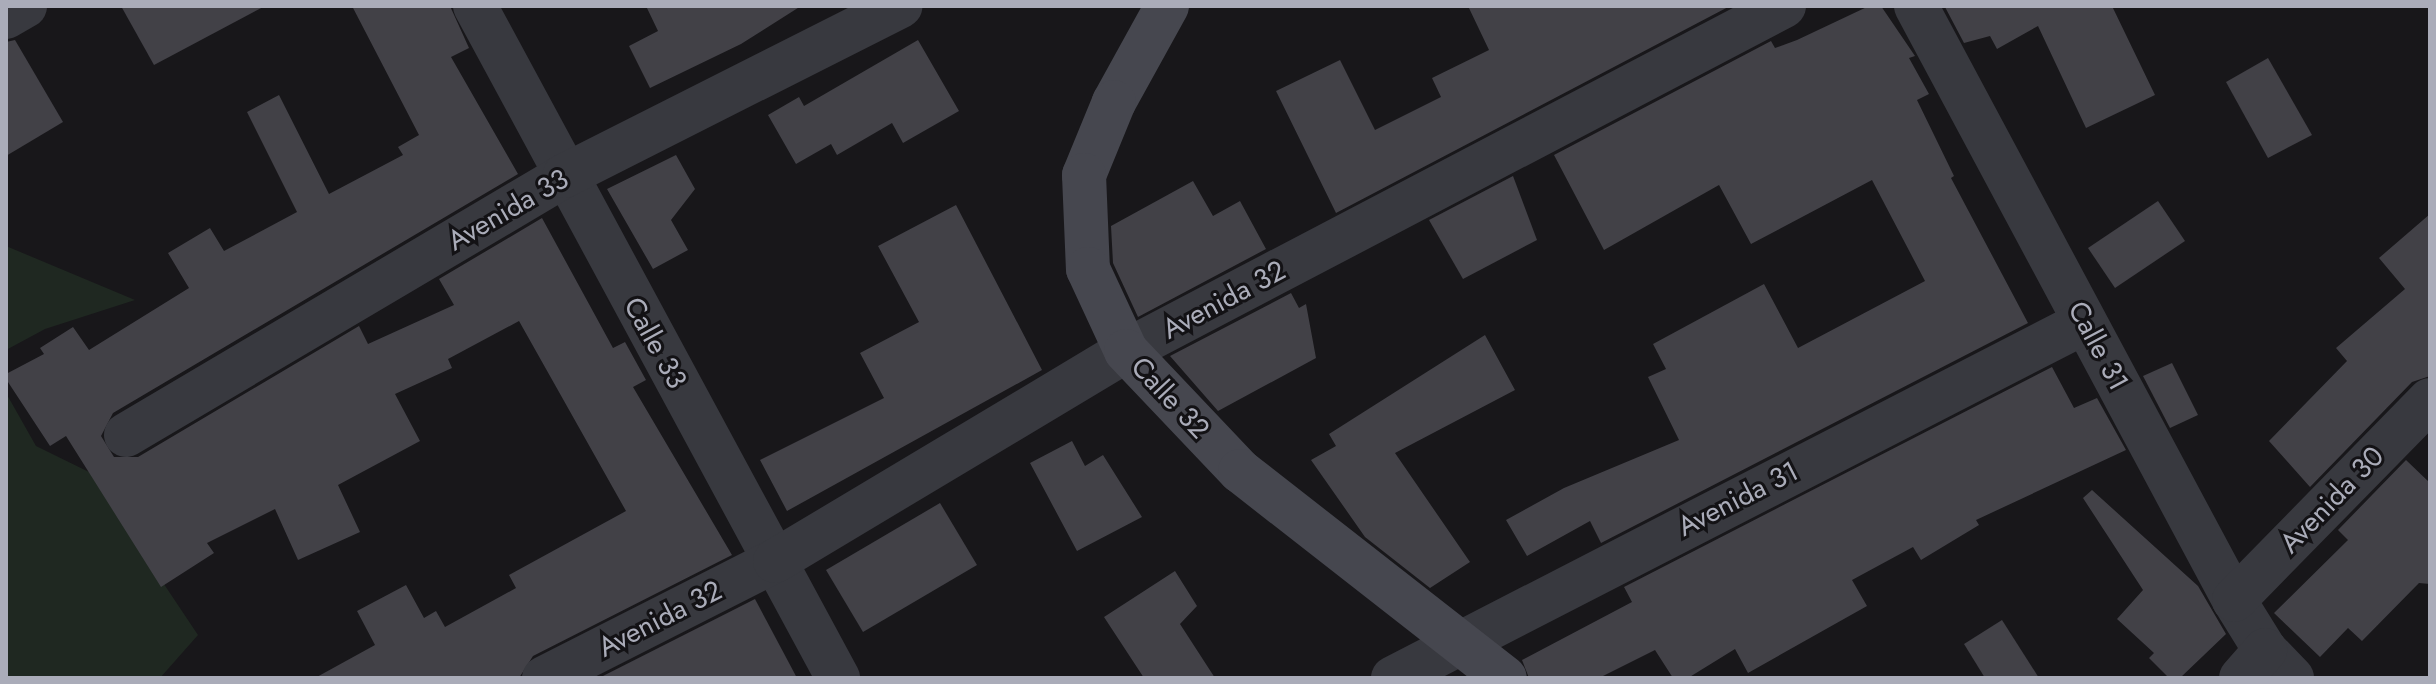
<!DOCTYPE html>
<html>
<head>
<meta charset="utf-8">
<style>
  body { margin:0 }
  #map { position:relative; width:2436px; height:684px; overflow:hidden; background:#18171a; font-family:Jost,sans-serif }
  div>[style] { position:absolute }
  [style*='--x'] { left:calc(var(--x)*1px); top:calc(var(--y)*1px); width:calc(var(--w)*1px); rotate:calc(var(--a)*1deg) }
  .green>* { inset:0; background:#1f2821 }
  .building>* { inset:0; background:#424147 }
  .street>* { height:44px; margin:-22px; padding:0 22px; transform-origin:22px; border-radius:22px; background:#38393f }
  .secondary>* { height:44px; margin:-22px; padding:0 22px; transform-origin:22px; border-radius:22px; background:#46474f }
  span { translate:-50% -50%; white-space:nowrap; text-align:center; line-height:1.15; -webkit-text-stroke:6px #131215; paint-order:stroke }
  .street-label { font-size:28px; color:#aaacb9 }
  .frame { position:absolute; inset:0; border:8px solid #aaacb9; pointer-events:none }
</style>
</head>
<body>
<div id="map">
  <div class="green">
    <i style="clip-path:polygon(6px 246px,135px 300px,45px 329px,6px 350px)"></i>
    <i style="clip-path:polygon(6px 393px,36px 446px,89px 472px,198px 635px,160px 678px,6px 678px)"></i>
  </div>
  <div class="building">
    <i style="clip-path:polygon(121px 6px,265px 6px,154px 65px)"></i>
    <i style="clip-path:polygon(352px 6px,450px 6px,469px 48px,451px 57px,518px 174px,113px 413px,101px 436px,114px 457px,138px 457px,359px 326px,368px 344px,454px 305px,439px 279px,542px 218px,613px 348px,625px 342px,646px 380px,633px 387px,732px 555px,533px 656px,519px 678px,315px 678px,375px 645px,357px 611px,406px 585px,424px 618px,436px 611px,445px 627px,516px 588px,509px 575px,626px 511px,519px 321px,448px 359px,452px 368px,395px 394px,420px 441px,338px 485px,360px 532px,298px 560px,275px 509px,207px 543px,214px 553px,161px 587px,66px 436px,50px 446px,6px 379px,6px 374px,44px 354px,40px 348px,73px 327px,89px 350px,189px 288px,168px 253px,210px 228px,224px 251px,297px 212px,247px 112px,279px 95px,329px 194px,403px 155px,398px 147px,419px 135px)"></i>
    <i style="clip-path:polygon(646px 6px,801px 6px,741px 44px,650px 88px,629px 46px,658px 31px)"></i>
    <i style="clip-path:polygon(1468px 6px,1730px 6px,1336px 213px,1276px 91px,1340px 60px,1375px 130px,1441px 97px,1432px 78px,1489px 50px)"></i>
    <i style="clip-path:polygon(1869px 6px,1881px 6px,1915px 56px,1909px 58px,1929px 94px,1917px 100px,1954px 176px,1951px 178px,2028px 323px,1601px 543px,1590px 521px,1527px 556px,1506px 520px,1564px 488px,1679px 440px,1648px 377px,1666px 369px,1653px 344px,1764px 284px,1798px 348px,1925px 281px,1872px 180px,1751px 244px,1719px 185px,1604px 250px,1554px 155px,1771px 41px,1775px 48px,1797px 40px)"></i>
    <i style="clip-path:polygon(2112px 6px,2155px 95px,2086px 128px,2038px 26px,1997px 49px,1990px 36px,1964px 43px,1945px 7px)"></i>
    <i style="clip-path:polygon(15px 40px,63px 122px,6px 156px,6px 42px)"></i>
    <i style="clip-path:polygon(918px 40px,959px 111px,903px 143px,892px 123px,837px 155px,831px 144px,796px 164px,768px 115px,799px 97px,804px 106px)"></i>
    <i style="clip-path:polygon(2268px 58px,2312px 135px,2268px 158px,2226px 82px)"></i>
    <i style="clip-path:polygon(676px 155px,695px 189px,671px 220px,688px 250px,653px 269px,607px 189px)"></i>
    <i style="clip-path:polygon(1513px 176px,1537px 240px,1463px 279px,1429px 220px)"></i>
    <i style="clip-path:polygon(1193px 181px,1213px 216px,1240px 201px,1266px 249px,1138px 317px,1113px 263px,1111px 226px)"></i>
    <i style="clip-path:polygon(2158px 201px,2185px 241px,2115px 288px,2088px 248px)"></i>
    <i style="clip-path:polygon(956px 205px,1042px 370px,787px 511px,760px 460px,884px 398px,860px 353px,919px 322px,878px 246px)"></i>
    <i style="clip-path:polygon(2430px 214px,2430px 376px,2412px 382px,2310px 487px,2269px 441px,2347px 361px,2336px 348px,2405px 289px,2379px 258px)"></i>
    <i style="clip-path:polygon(1291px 293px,1299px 308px,1306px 304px,1316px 358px,1218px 411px,1170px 356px)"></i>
    <i style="clip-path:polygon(1485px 335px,1515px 390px,1395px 453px,1470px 562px,1430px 588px,1365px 537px,1311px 460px,1336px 446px,1329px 434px)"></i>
    <i style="clip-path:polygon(2172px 363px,2198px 415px,2170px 428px,2143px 376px)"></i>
    <i style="clip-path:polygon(2052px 367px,2074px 408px,2097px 398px,2126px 450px,1976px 520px,1979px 525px,1921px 560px,1913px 547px,1852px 580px,1867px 606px,1748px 673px,1735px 649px,1688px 678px,1673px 678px,1655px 650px,1599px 678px,1529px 678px,1522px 660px,1632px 602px,1624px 587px)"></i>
    <i style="clip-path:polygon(1072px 441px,1085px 466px,1103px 455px,1142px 517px,1077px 551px,1030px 463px)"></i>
    <i style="clip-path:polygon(2406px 460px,2430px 483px,2430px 584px,2419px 583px,2362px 641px,2348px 628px,2320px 657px,2274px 613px,2348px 540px,2338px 530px)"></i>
    <i style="clip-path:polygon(2092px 490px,2198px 586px,2226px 634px,2180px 678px,2169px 678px,2149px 658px,2154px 653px,2117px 619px,2143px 590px,2083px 498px)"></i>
    <i style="clip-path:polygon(940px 503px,977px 565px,863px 632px,826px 570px)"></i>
    <i style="clip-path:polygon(1175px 571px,1197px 606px,1180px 624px,1215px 678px,1144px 678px,1104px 617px)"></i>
    <i style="clip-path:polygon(755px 599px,797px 678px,599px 678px)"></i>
    <i style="clip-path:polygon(2002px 620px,2039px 678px,1985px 678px,1964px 644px)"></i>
  </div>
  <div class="street">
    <i style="--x:475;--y:6;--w:764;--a:61.62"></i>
    <i style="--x:1916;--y:6;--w:674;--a:61.84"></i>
    <i style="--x:2234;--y:600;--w:59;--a:58.2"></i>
    <i style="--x:2265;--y:650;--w:39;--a:46"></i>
    <i style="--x:6;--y:17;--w:22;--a:-30"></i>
    <i style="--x:126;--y:435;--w:509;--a:-30.6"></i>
    <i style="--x:564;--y:176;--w:377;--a:-26.8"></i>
    <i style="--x:2234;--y:600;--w:280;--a:-45.6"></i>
    <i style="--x:544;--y:678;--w:259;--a:-26.9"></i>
    <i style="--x:775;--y:561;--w:409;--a:-30.9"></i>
    <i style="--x:1126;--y:351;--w:743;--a:-27.67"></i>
    <i style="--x:1393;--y:678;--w:778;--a:-27.22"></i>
    <i style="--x:2241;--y:678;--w:37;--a:-49"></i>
  </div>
  <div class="secondary">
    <i style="--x:1167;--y:6;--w:110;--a:118.9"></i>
    <i style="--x:1114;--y:102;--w:79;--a:112.3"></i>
    <i style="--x:1084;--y:175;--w:94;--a:87.6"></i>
    <i style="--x:1088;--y:269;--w:90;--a:65.1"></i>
    <i style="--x:1126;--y:351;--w:166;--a:46.5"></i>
    <i style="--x:1240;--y:471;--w:336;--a:38"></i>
  </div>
  <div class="street-label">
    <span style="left:508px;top:210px;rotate:-30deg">Avenida 33</span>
    <span style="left:1224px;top:300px;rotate:-28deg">Avenida 32</span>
    <span style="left:655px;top:343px;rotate:61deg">Calle 33</span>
    <span style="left:2098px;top:346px;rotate:62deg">Calle 31</span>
    <span style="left:1170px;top:398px;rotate:47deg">Calle 32</span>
    <span style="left:1738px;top:499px;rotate:-27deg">Avenida 31</span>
    <span style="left:2332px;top:500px;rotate:-46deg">Avenida 30</span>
    <span style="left:660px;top:619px;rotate:-27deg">Avenida 32</span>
  </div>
  <div class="frame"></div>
</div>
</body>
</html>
